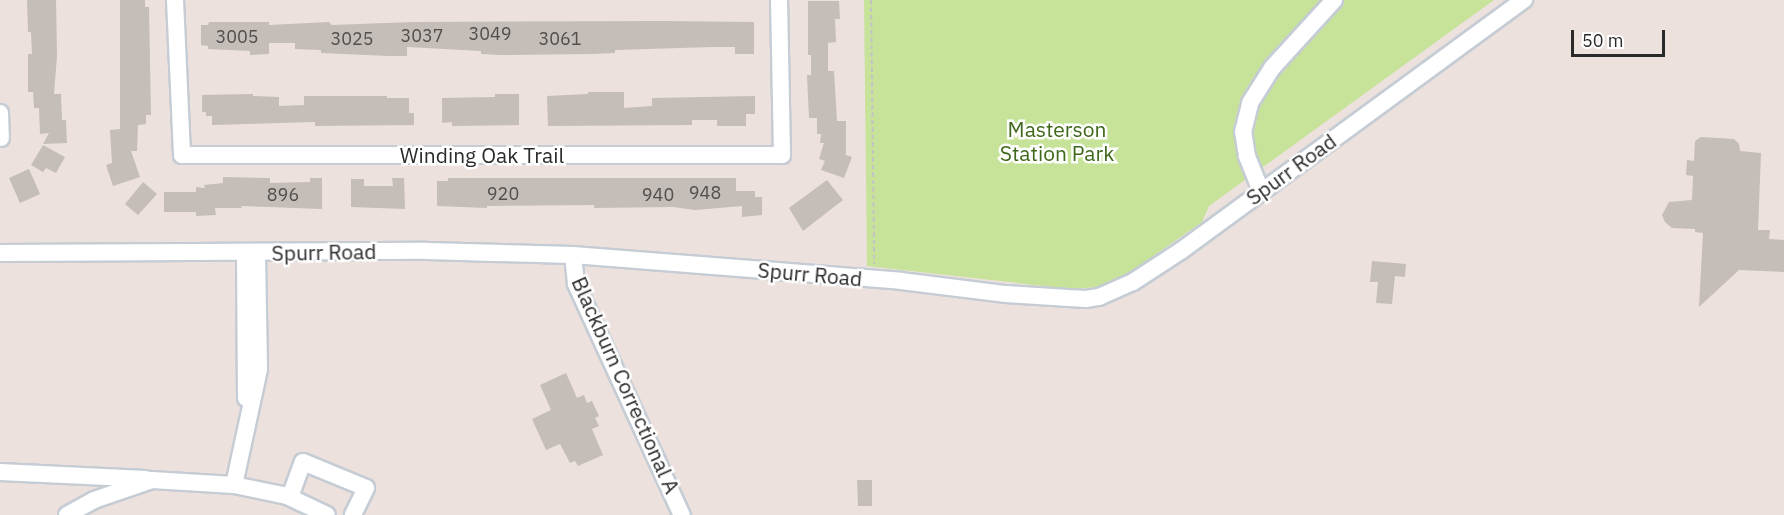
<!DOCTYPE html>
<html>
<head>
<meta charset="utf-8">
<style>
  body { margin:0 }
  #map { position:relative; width:1784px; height:515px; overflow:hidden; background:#ece1dd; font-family:"IBM Plex Sans",sans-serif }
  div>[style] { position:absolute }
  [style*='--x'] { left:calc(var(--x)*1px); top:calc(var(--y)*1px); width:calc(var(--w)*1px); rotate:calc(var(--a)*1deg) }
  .green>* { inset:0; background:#c6e399 }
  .building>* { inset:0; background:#c4bdb8 }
  .path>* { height:2px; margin-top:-1px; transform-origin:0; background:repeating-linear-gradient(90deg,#c3c3c3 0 4.5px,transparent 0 7.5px) }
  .roads { filter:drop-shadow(2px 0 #c5ccd4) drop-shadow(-2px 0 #c5ccd4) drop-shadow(0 2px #c5ccd4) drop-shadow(0 -2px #c5ccd4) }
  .minor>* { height:16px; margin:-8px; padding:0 8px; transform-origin:8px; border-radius:8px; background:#fff }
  span { translate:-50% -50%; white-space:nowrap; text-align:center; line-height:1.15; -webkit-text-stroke:5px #fff; paint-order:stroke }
  .number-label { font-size:18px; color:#504f4e }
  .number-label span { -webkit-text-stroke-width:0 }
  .park-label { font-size:21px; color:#3f681a }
  .street-label { font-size:21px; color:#2a2a2a }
  .scale { position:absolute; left:1571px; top:30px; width:94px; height:27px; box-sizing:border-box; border:3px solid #2a2a2a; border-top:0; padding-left:8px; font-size:18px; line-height:21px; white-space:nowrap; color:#2a2a2a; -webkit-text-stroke:4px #fff; paint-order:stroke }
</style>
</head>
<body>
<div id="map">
  <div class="green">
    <i style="clip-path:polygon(864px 0,1494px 0,1209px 206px,1202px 222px,1119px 280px,1097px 287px,1070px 289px,867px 266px)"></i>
  </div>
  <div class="building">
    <i style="clip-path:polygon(27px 0,56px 0,57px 56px,54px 94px,61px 94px,62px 120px,66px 120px,67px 143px,43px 144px,49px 133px,40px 134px,39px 108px,34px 108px,33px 92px,28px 92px,28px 54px,32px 54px,31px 32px,28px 32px)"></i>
    <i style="clip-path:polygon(120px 0,145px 0,145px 7px,149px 7px,151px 115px,146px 115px,146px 124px,138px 125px,137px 151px,131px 151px,140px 177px,113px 186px,106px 165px,112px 163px,110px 130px,120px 129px)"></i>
    <i style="clip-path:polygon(808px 1px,839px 1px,840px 19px,835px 19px,836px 42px,828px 43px,828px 71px,834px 71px,837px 121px,846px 121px,846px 155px,852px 157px,844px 178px,821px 170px,825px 161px,819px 159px,824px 143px,820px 143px,821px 134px,817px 134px,817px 118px,809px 118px,807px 75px,811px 75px,811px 55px,808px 55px)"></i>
    <i style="clip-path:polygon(662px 21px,754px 22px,754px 54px,735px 54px,735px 47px,713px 47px,615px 50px,615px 53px,592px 54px,500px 55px,481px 54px,481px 51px,407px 47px,407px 56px,389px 56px,321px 53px,321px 50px,295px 49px,295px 43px,269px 43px,269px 54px,250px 55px,250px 51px,208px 49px,208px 46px,201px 45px,201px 25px,208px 25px,209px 22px,269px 22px,269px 25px,329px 22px,332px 25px,414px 22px)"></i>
    <i style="clip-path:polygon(588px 92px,624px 92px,624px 108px,652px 106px,652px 98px,755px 96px,755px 114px,746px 114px,746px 126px,717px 126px,717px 120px,692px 120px,692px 125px,548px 126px,547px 96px,588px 94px)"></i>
    <i style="clip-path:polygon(253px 94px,253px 96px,279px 97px,279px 106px,304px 105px,304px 96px,387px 96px,387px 98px,409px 98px,409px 113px,414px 113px,414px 125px,315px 126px,315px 122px,212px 125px,212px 116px,206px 116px,206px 112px,202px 112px,202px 95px)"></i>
    <i style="clip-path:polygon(495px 94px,519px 94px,519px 125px,452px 126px,452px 122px,442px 123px,442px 98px,495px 97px)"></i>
    <i style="clip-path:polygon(1701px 137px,1734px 139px,1739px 144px,1740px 151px,1761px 153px,1758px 230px,1770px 230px,1769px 239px,1784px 240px,1784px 272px,1739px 270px,1699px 307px,1703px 233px,1695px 232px,1695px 229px,1672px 228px,1665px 222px,1662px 215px,1669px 202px,1692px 200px,1693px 176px,1686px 175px,1687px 160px,1694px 161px,1695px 141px)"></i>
    <i style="clip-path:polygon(43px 145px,65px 157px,56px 173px,46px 168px,43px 172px,31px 165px)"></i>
    <i style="clip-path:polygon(29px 169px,40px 194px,20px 203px,9px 178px)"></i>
    <i style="clip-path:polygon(223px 177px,270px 178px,270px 183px,310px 182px,310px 178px,322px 178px,322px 209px,241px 206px,242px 208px,215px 208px,216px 215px,196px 216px,196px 212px,164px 212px,164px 192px,196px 192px,196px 187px,205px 188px,204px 185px,223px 183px)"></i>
    <i style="clip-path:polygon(392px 178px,404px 178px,405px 209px,351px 207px,351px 179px,364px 179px,364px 186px,393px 186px)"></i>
    <i style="clip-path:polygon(448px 178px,736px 178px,736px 191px,755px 191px,755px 197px,762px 197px,762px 215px,742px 217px,742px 206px,695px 210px,673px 207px,594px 208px,594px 205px,487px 206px,487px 208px,437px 206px,437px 181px,448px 181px)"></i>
    <i style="clip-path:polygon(827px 180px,843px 200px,803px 231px,789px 208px)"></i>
    <i style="clip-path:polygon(143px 182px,157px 194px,138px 215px,125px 204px)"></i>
    <i style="clip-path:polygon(1372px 261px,1406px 264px,1405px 277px,1395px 276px,1392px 304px,1376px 303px,1378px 282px,1370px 282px)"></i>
    <i style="clip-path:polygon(566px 373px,577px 398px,584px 395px,587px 403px,592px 401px,599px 416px,595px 418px,599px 426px,592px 429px,603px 455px,578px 466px,575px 461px,570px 463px,560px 444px,546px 450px,532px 419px,551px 410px,540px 385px)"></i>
    <i style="clip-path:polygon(857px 480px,872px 480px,872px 506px,858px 506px)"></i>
  </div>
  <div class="path">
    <i style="--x:871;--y:0;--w:264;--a:89.3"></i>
  </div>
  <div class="roads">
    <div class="minor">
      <i style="--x:175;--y:0;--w:155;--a:87.4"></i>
      <i style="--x:182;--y:155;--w:600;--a:0"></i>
      <i style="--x:782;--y:155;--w:155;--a:-91.1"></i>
      <i style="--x:0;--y:113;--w:25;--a:88"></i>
      <i style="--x:1261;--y:191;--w:38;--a:-112"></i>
      <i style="--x:1247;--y:156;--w:24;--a:-99"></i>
      <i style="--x:1243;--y:132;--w:30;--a:-76"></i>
      <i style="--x:1250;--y:103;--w:41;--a:-57.8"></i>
      <i style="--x:1272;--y:68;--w:92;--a:-47.6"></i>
      <i style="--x:0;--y:253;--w:427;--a:-0.3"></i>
      <i style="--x:427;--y:251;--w:146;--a:1.6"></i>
      <i style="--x:573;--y:255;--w:329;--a:4.5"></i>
      <i style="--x:901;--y:281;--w:106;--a:7.1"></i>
      <i style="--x:1006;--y:294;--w:80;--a:3.6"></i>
      <i style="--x:1086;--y:299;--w:13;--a:-9"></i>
      <i style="--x:1099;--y:297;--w:37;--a:-24"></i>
      <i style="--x:1133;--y:282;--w:59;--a:-33.1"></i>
      <i style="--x:1182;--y:250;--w:424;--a:-36.2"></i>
      <i style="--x:245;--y:253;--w:145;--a:89.6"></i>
      <i style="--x:573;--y:255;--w:29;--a:84"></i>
      <i style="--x:576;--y:284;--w:254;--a:65.4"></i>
      <i style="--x:0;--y:472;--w:146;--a:2.7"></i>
      <i style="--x:234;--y:485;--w:54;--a:11.7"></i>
      <i style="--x:287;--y:496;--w:44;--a:25.4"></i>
      <i style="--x:290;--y:497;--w:37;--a:-70"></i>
      <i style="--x:303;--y:462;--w:68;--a:22.4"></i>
      <i style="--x:366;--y:488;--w:30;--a:116"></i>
      <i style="--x:67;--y:515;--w:31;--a:-29"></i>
      <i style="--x:94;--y:500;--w:61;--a:-19"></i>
      <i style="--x:152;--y:480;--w:82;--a:3.5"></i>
      <i style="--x:234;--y:485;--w:119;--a:-77.8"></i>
      <i style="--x:259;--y:369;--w:116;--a:-91"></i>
    </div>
  </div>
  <div class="number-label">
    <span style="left:490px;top:34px">3049</span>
    <span style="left:422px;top:36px">3037</span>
    <span style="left:237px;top:37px">3005</span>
    <span style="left:352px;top:39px">3025</span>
    <span style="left:560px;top:39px">3061</span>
    <span style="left:705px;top:193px">948</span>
    <span style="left:503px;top:194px">920</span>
    <span style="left:283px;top:195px">896</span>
    <span style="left:658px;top:195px">940</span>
  </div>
  <div class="park-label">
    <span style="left:1057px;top:141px">Masterson<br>Station Park</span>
  </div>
  <div class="street-label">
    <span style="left:482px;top:155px">Winding Oak Trail</span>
    <span style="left:1291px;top:169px;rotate:-36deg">Spurr Road</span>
    <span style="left:324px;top:252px;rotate:-1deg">Spurr Road</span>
    <span style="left:810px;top:274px;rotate:5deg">Spurr Road</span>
    <span style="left:626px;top:385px;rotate:66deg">Blackburn Correctional A</span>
  </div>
  <div class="scale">50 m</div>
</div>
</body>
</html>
